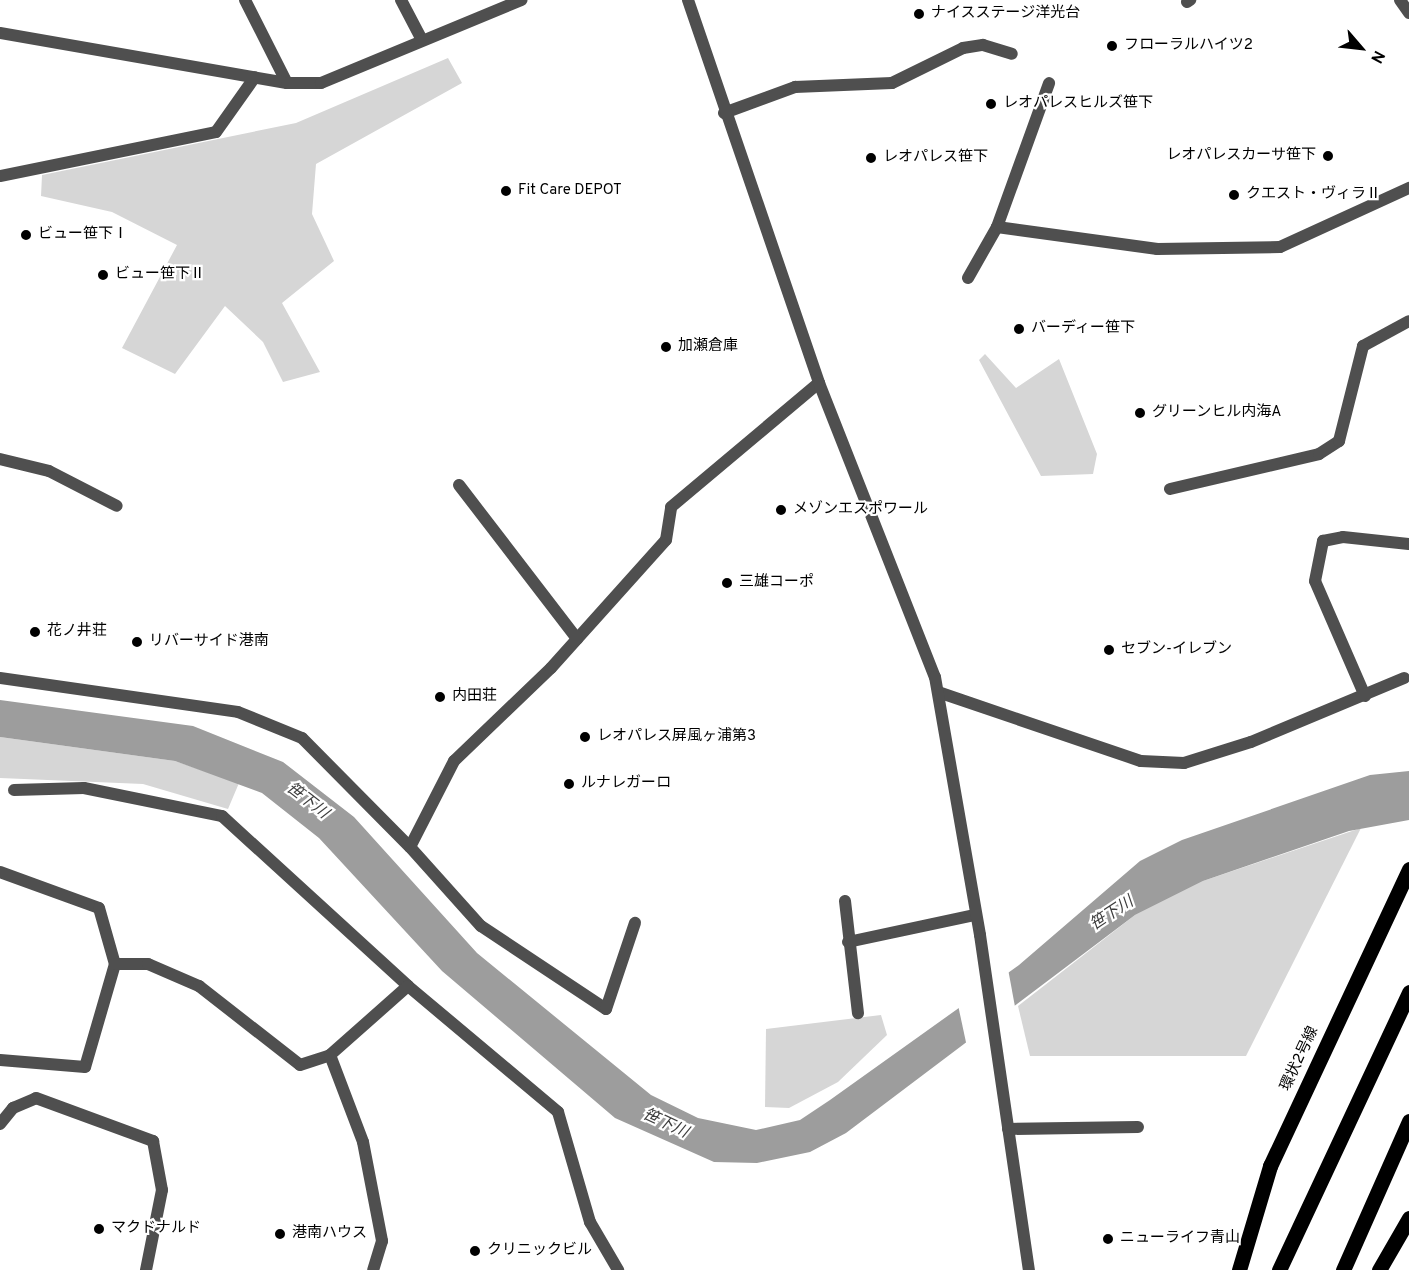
<!DOCTYPE html>
<html>
<head>
<meta charset="utf-8">
<style>
  body { margin:0 }
  #map { position:relative; width:1409px; height:1270px; overflow:hidden; background:#fff; font-family:Overpass,"Noto Sans JP",sans-serif }
  div>[style] { position:absolute }
  [style*='--x'] { left:calc(var(--x)*1px); top:calc(var(--y)*1px); width:calc(var(--w)*1px); rotate:calc(var(--a)*1deg) }
  .green>* { inset:0; background:#d6d6d6 }
  .water>* { inset:0; background:#9d9d9d }
  .pier>* { inset:0; background:#fff }
  .service>* { height:12px; margin:-6px; padding:0 6px; transform-origin:6px; border-radius:6px; background:#4f4f4f }
  .minor>* { height:12px; margin:-6px; padding:0 6px; transform-origin:6px; border-radius:6px; background:#4f4f4f }
  .tertiary>* { height:12px; margin:-6px; padding:0 6px; transform-origin:6px; border-radius:6px; background:#4f4f4f }
  .primary>* { height:15px; margin:-7.5px; padding:0 7.5px; transform-origin:7.5px; border-radius:7.5px; background:#000 }
  .dots>* { width:16px; height:16px; translate:-50% -50%; box-sizing:border-box; border:3px solid #fff; border-radius:50% }
  span { translate:-50% -50%; white-space:nowrap; text-align:center; line-height:1.15; -webkit-text-stroke:4.5px #fff; paint-order:stroke }
  .poi-label { font-size:15px; color:#000 }
  .left { translate:0 -50%; text-align:left }
  .right { translate:-100% -50%; text-align:right }
  .street-label { font-size:15px; color:#000 }
  .water-label { font-size:16px; color:#3e3e3e; font-style:italic }
  .north { position:absolute; left:1331px; top:18px; width:60px; height:60px; -webkit-text-stroke:4px #fff; paint-order:stroke; rotate:118deg; font-size:16px; font-weight:700; line-height:24px; text-align:center; color:#000 }
  .north::after { content:''; display:block; margin:auto; width:21px; height:27px; background:#000; clip-path:polygon(50% 0,100% 100%,50% 72%,0 100%) }
</style>
</head>
<body>
<div id="map">
  <div class="green">
    <i style="clip-path:polygon(448px 58px,462px 83px,316px 164px,312px 214px,334px 261px,282px 303px,320px 372px,283px 382px,263px 342px,225px 306px,175px 374px,122px 348px,177px 245px,112px 212px,41px 196px,42px 175px,296px 123px)"></i>
    <i style="clip-path:polygon(985px 354px,1016px 388px,1059px 359px,1097px 454px,1093px 474px,1041px 476px,979px 360px)"></i>
    <i style="clip-path:polygon(0 737px,175px 761px,239px 783px,228px 809px,143px 784px,0 778px)"></i>
    <i style="clip-path:polygon(1361px 828px,1246px 1056px,1030px 1056px,1018px 1006px,1135px 915px,1203px 881px)"></i>
    <i style="clip-path:polygon(881px 1015px,887px 1035px,838px 1082px,789px 1108px,765px 1107px,766px 1029px)"></i>
  </div>
  <div class="water">
    <i style="clip-path:polygon(0 700px,193px 726px,283px 762px,354px 817px,477px 953px,651px 1095px,698px 1118px,756px 1130px,800px 1120px,830px 1100px,1019px 965px,1140px 861px,1182px 840px,1370px 775px,1409px 771px,1409px 820px,1349px 831px,1203px 881px,1135px 915px,846px 1133px,810px 1152px,757px 1163px,714px 1162px,615px 1118px,442px 971px,319px 838px,262px 793px,175px 761px,0 737px)"></i>
  </div>
  <div class="pier">
    <i style="clip-path:polygon(1008px 969px,1016px 1012px,967px 1047px,958px 1005px)"></i>
  </div>
  <div class="service">
    <i style="--x:1400;--y:0;--w:16;--a:55"></i>
    <i style="--x:1187;--y:2;--w:4;--a:-34"></i>
    <i style="--x:724;--y:113;--w:76;--a:-20.1"></i>
    <i style="--x:795;--y:87;--w:97;--a:-2.4"></i>
    <i style="--x:892;--y:83;--w:79;--a:-26.2"></i>
    <i style="--x:963;--y:48;--w:20;--a:-9"></i>
    <i style="--x:983;--y:45;--w:30;--a:17"></i>
    <i style="--x:0;--y:176;--w:220;--a:-11.5"></i>
    <i style="--x:216;--y:132;--w:67;--a:-54.7"></i>
    <i style="--x:997;--y:227;--w:162;--a:7.8"></i>
    <i style="--x:1157;--y:249;--w:123;--a:-0.9"></i>
    <i style="--x:1280;--y:247;--w:142;--a:-24.6"></i>
    <i style="--x:968;--y:278;--w:59;--a:-60.4"></i>
    <i style="--x:997;--y:227;--w:153;--a:-70.1"></i>
    <i style="--x:459;--y:485;--w:194;--a:52.5"></i>
    <i style="--x:1365;--y:696;--w:125;--a:-113.5"></i>
    <i style="--x:1315;--y:581;--w:41;--a:-78.7"></i>
    <i style="--x:1323;--y:541;--w:20;--a:-11"></i>
    <i style="--x:1343;--y:537;--w:66;--a:6.1"></i>
    <i style="--x:14;--y:790;--w:70;--a:-1.6"></i>
    <i style="--x:84;--y:788;--w:141;--a:11.5"></i>
    <i style="--x:222;--y:816;--w:252;--a:42.4"></i>
    <i style="--x:408;--y:986;--w:196;--a:40"></i>
    <i style="--x:558;--y:1112;--w:115;--a:73.8"></i>
    <i style="--x:590;--y:1222;--w:56;--a:59.7"></i>
    <i style="--x:410;--y:847;--w:106;--a:48.1"></i>
    <i style="--x:481;--y:926;--w:150;--a:33.6"></i>
    <i style="--x:606;--y:1009;--w:91;--a:-71.4"></i>
    <i style="--x:0;--y:872;--w:105;--a:20"></i>
    <i style="--x:99;--y:908;--w:58;--a:74.1"></i>
    <i style="--x:115;--y:964;--w:107;--a:106.2"></i>
    <i style="--x:85;--y:1067;--w:85;--a:-175.3"></i>
    <i style="--x:845;--y:901;--w:113;--a:83.4"></i>
    <i style="--x:848;--y:942;--w:130;--a:-12"></i>
    <i style="--x:115;--y:964;--w:33;--a:0"></i>
    <i style="--x:148;--y:964;--w:56;--a:23.3"></i>
    <i style="--x:199;--y:986;--w:128;--a:38"></i>
    <i style="--x:300;--y:1065;--w:32;--a:-18"></i>
    <i style="--x:330;--y:1055;--w:93;--a:69.2"></i>
    <i style="--x:363;--y:1142;--w:101;--a:79.1"></i>
    <i style="--x:382;--y:1241;--w:30;--a:107"></i>
    <i style="--x:330;--y:1055;--w:104;--a:-41.5"></i>
    <i style="--x:0;--y:1124;--w:21;--a:-51"></i>
    <i style="--x:13;--y:1108;--w:25;--a:-23"></i>
    <i style="--x:36;--y:1098;--w:125;--a:20.2"></i>
    <i style="--x:153;--y:1141;--w:50;--a:79.6"></i>
    <i style="--x:162;--y:1190;--w:82;--a:101.3"></i>
  </div>
  <div class="minor">
    <i style="--x:245;--y:0;--w:93;--a:63.2"></i>
    <i style="--x:401;--y:0;--w:45;--a:62.3"></i>
    <i style="--x:0;--y:33;--w:291;--a:9.9"></i>
    <i style="--x:287;--y:83;--w:34;--a:0"></i>
    <i style="--x:321;--y:83;--w:217;--a:-22.5"></i>
    <i style="--x:0;--y:459;--w:50;--a:13.8"></i>
    <i style="--x:49;--y:471;--w:76;--a:27.2"></i>
    <i style="--x:1170;--y:489;--w:153;--a:-13.2"></i>
    <i style="--x:1319;--y:454;--w:24;--a:-33"></i>
    <i style="--x:1339;--y:441;--w:98;--a:-75.8"></i>
    <i style="--x:1363;--y:346;--w:52;--a:-28.5"></i>
    <i style="--x:0;--y:678;--w:240;--a:8.1"></i>
    <i style="--x:238;--y:712;--w:69;--a:22.1"></i>
    <i style="--x:302;--y:738;--w:153;--a:45.3"></i>
    <i style="--x:410;--y:847;--w:97;--a:-62.9"></i>
    <i style="--x:454;--y:761;--w:134;--a:-43.8"></i>
    <i style="--x:551;--y:668;--w:172;--a:-48.1"></i>
    <i style="--x:666;--y:540;--w:33;--a:-81"></i>
    <i style="--x:671;--y:507;--w:193;--a:-40"></i>
    <i style="--x:938;--y:692;--w:214;--a:18.8"></i>
    <i style="--x:1141;--y:761;--w:43;--a:2.7"></i>
    <i style="--x:1184;--y:763;--w:70;--a:-17.4"></i>
    <i style="--x:1251;--y:742;--w:166;--a:-22.7"></i>
    <i style="--x:1008;--y:1129;--w:130;--a:-0.9"></i>
  </div>
  <div class="tertiary">
    <i style="--x:688;--y:0;--w:405;--a:71.1"></i>
    <i style="--x:819;--y:383;--w:316;--a:68.5"></i>
    <i style="--x:935;--y:677;--w:262;--a:80.1"></i>
    <i style="--x:980;--y:935;--w:339;--a:81.7"></i>
  </div>
  <div class="primary">
    <i style="--x:1239;--y:1270;--w:109;--a:-73.4"></i>
    <i style="--x:1270;--y:1166;--w:328;--a:-64.9"></i>
    <i style="--x:1279;--y:1270;--w:307;--a:-64.9"></i>
    <i style="--x:1343;--y:1270;--w:163;--a:-66.1"></i>
    <i style="--x:1379;--y:1270;--w:60;--a:-60"></i>
  </div>
  <div class="dots">
    <i style="left:919px;top:14px;background:#000"></i>
    <i style="left:1112px;top:46px;background:#000"></i>
    <i style="left:991px;top:104px;background:#000"></i>
    <i style="left:1328px;top:156px;background:#000"></i>
    <i style="left:871px;top:158px;background:#000"></i>
    <i style="left:506px;top:191px;background:#000"></i>
    <i style="left:1234px;top:195px;background:#000"></i>
    <i style="left:26px;top:235px;background:#000"></i>
    <i style="left:103px;top:275px;background:#000"></i>
    <i style="left:1019px;top:329px;background:#000"></i>
    <i style="left:666px;top:347px;background:#000"></i>
    <i style="left:1140px;top:413px;background:#000"></i>
    <i style="left:781px;top:510px;background:#000"></i>
    <i style="left:727px;top:583px;background:#000"></i>
    <i style="left:35px;top:632px;background:#000"></i>
    <i style="left:137px;top:642px;background:#000"></i>
    <i style="left:1109px;top:650px;background:#000"></i>
    <i style="left:440px;top:697px;background:#000"></i>
    <i style="left:585px;top:737px;background:#000"></i>
    <i style="left:569px;top:784px;background:#000"></i>
    <i style="left:99px;top:1229px;background:#000"></i>
    <i style="left:280px;top:1234px;background:#000"></i>
    <i style="left:1108px;top:1239px;background:#000"></i>
    <i style="left:475px;top:1251px;background:#000"></i>
  </div>
  <div class="poi-label">
    <span class="left" style="left:931px;top:14px">ナイスステージ洋光台</span>
    <span class="left" style="left:1124px;top:46px">フローラルハイツ2</span>
    <span class="left" style="left:1003px;top:104px">レオパレスヒルズ笹下</span>
    <span class="right" style="left:1316px;top:156px">レオパレスカーサ笹下</span>
    <span class="left" style="left:883px;top:158px">レオパレス笹下</span>
    <span class="left" style="left:518px;top:191px">Fit Care DEPOT</span>
    <span class="left" style="left:1246px;top:195px">クエスト・ヴィラⅡ</span>
    <span class="left" style="left:38px;top:235px">ビュー笹下Ⅰ</span>
    <span class="left" style="left:115px;top:275px">ビュー笹下Ⅱ</span>
    <span class="left" style="left:1031px;top:329px">バーディー笹下</span>
    <span class="left" style="left:678px;top:347px">加瀬倉庫</span>
    <span class="left" style="left:1152px;top:413px">グリーンヒル内海A</span>
    <span class="left" style="left:793px;top:510px">メゾンエスポワール</span>
    <span class="left" style="left:739px;top:583px">三雄コーポ</span>
    <span class="left" style="left:47px;top:632px">花ノ井荘</span>
    <span class="left" style="left:149px;top:642px">リバーサイド港南</span>
    <span class="left" style="left:1121px;top:650px">セブン-イレブン</span>
    <span class="left" style="left:452px;top:697px">内田荘</span>
    <span class="left" style="left:597px;top:737px">レオパレス屏風ヶ浦第3</span>
    <span class="left" style="left:581px;top:784px">ルナレガーロ</span>
    <span class="left" style="left:111px;top:1229px">マクドナルド</span>
    <span class="left" style="left:292px;top:1234px">港南ハウス</span>
    <span class="left" style="left:1120px;top:1239px">ニューライフ青山</span>
    <span class="left" style="left:487px;top:1251px">クリニックビル</span>
  </div>
  <div class="street-label">
    <span style="left:1300px;top:1059px;rotate:-65deg">環状2号線</span>
  </div>
  <div class="water-label">
    <span style="left:307px;top:801px;rotate:38deg">笹下川</span>
    <span style="left:1112px;top:914px;rotate:-33deg">笹下川</span>
    <span style="left:665px;top:1124px;rotate:25deg">笹下川</span>
  </div>
  <div class="north">N</div>
</div>
</body>
</html>
